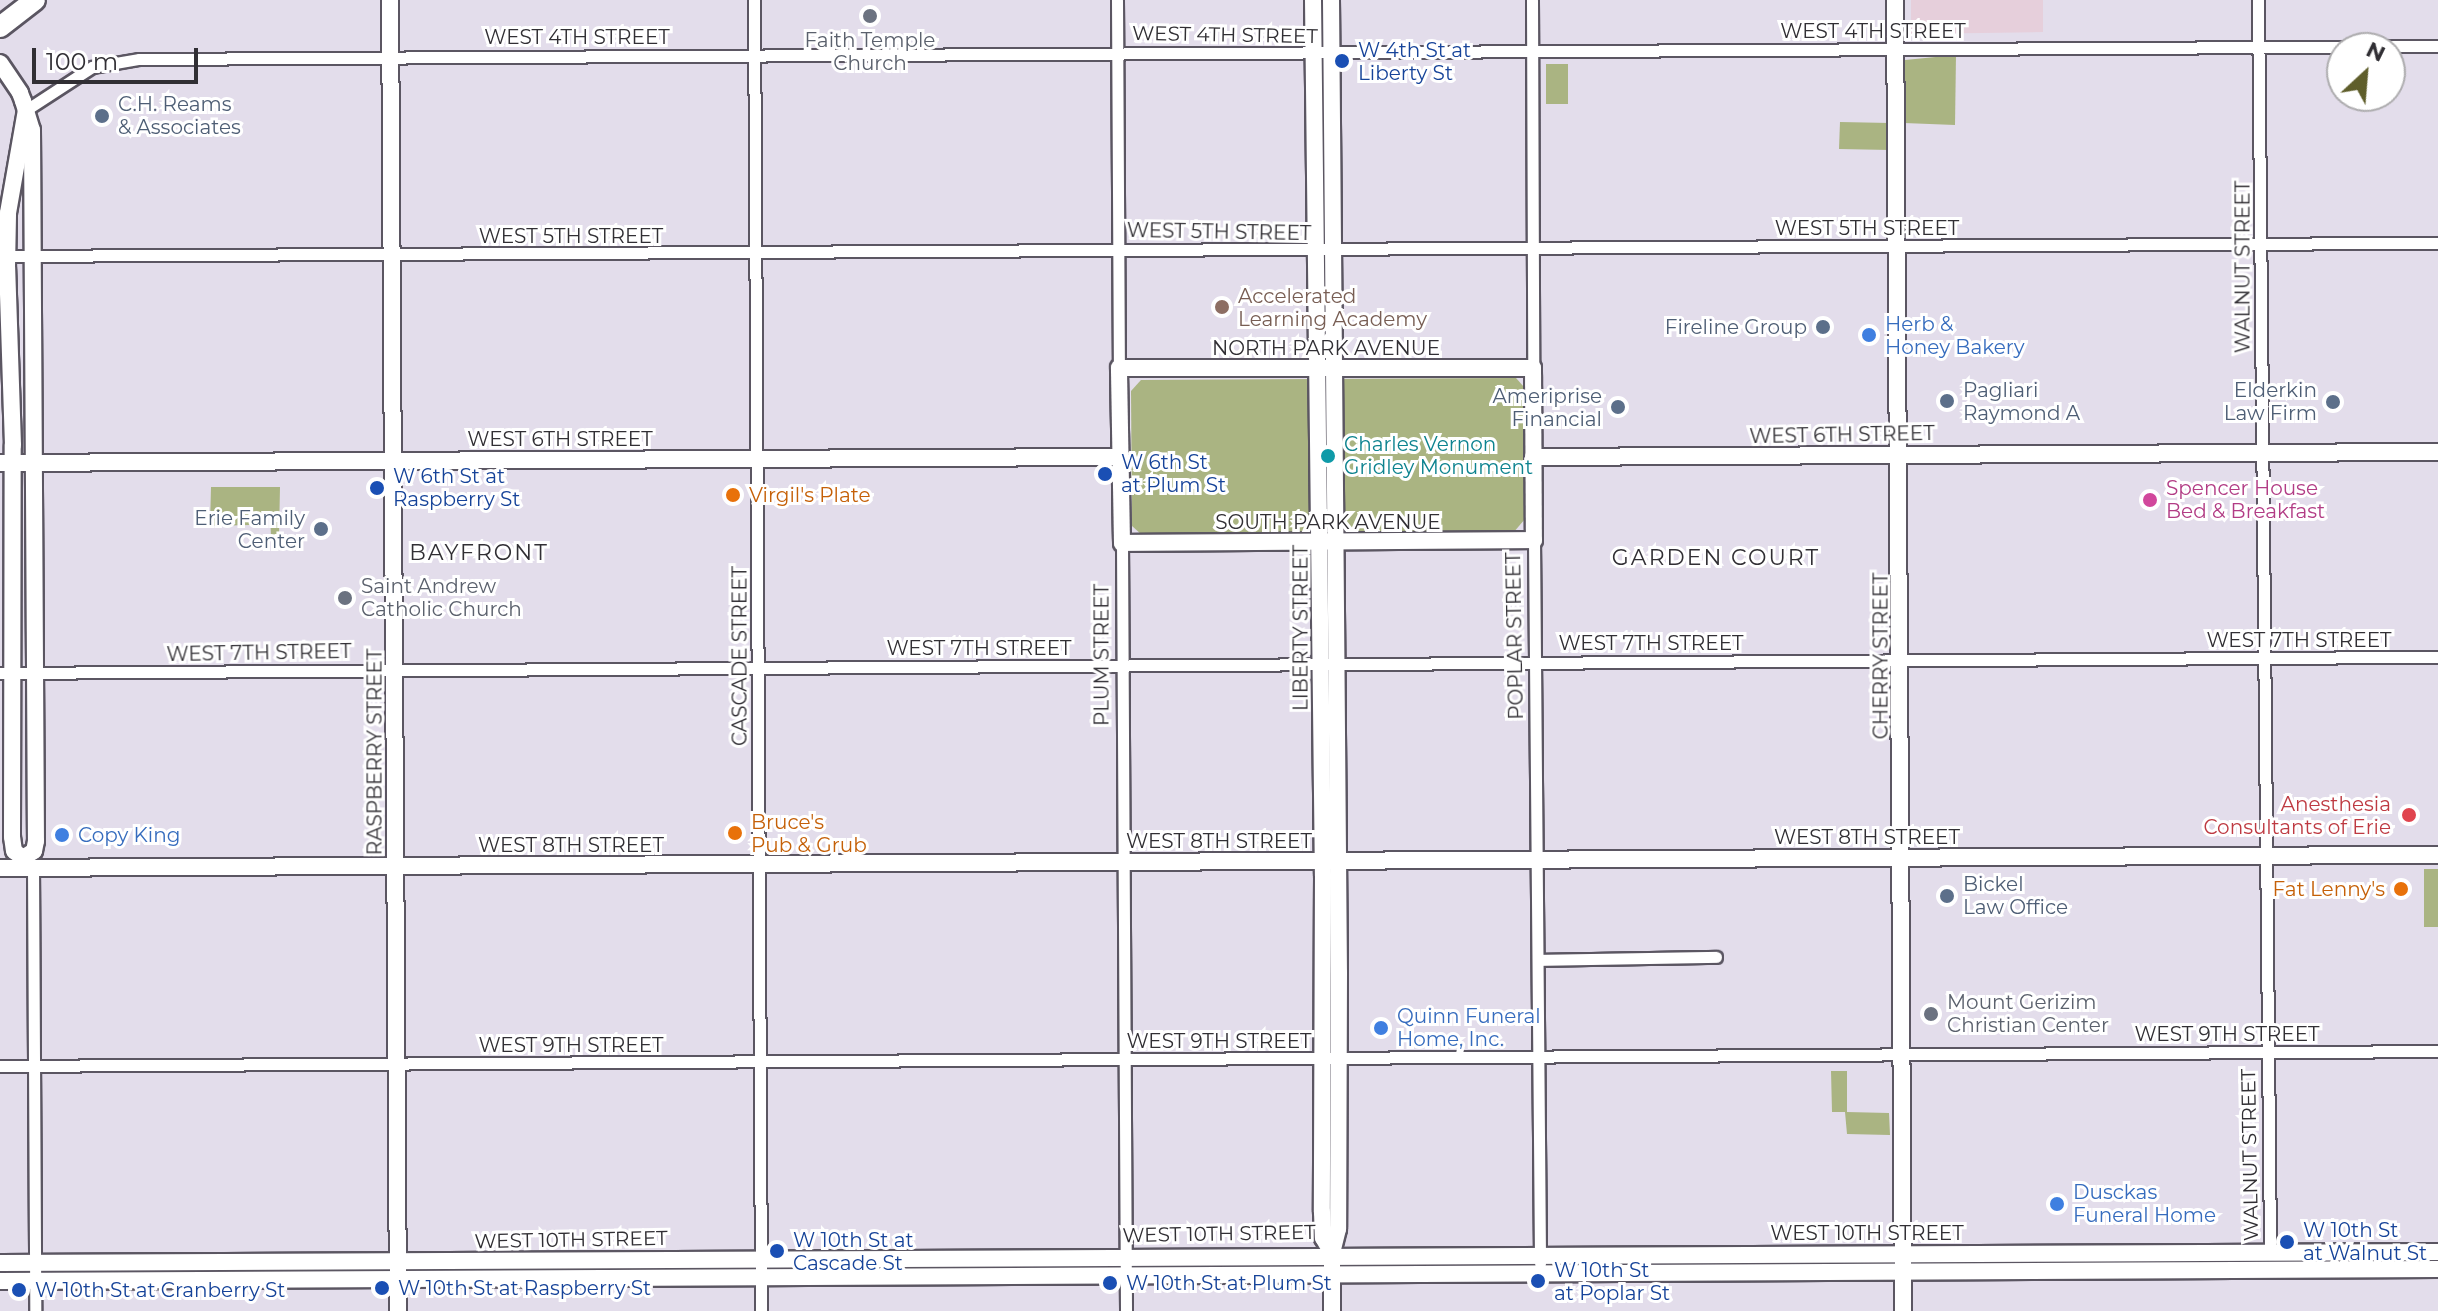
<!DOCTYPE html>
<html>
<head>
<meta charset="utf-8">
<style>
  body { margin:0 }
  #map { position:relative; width:2438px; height:1311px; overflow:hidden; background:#e3ddeb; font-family:Montserrat,sans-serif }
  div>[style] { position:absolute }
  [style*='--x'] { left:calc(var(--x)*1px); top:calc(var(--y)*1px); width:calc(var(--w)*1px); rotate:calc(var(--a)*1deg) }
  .commercial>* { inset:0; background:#e6cfdb }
  .green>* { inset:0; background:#aab482 }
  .roads { filter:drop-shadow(2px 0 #5b5662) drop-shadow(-2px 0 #5b5662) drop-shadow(0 2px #5b5662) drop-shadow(0 -2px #5b5662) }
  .street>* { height:11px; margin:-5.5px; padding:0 5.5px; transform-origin:5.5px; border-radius:5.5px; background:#fff }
  .secondary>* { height:16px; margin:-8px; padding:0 8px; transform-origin:8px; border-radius:8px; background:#fff }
  .highway>* { height:20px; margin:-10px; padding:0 10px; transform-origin:10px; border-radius:10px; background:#fff }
  .dots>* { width:22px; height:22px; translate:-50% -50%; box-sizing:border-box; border:4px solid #fff; border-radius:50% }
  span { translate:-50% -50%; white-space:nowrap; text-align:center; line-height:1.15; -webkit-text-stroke:6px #fff; paint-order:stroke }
  .street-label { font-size:20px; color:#312f34 }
  .worship-label { font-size:20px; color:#5b616d }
  .left { translate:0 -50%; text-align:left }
  .transit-label { font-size:20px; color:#164399 }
  .service-label { font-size:20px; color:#4e5e75 }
  .right { translate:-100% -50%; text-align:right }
  .education-label { font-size:20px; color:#785e54 }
  .shop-label { font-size:20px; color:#366cbe }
  .culture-label { font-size:20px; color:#0d838f }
  .hotel-label { font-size:20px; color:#b23c85 }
  .food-label { font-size:20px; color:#c56008 }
  .health-label { font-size:20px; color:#be3a42 }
  .neighbourhood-label { font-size:22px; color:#312f34; letter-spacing:2px }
  .north { position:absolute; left:2326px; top:32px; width:80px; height:80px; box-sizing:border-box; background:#fff; border:2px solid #adacae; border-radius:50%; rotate:26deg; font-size:22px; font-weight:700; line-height:32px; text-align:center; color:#312f34 }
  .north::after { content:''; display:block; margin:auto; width:28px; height:36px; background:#5f5e2b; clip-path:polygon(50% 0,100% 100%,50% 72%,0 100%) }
  .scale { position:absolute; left:32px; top:48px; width:166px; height:36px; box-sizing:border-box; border:4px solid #312f34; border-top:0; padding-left:10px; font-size:24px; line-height:28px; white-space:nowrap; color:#312f34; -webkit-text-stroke:6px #fff; paint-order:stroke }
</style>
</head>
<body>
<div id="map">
  <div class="commercial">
    <i style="clip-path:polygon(1911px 0,2043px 0,2043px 32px,1911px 34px)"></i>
  </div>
  <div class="green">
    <i style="clip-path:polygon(1956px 55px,1955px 125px,1904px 123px,1905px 60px)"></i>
    <i style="clip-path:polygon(1546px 64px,1568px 64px,1568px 104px,1546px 104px)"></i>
    <i style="clip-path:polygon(1840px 122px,1890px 123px,1890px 150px,1839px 149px)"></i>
    <i style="clip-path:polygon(1516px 378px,1524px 387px,1525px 519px,1513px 533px,1142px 535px,1132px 526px,1131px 391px,1141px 380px)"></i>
    <i style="clip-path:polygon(211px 487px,280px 487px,279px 537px,271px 537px,270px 513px,250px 513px,250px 525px,210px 526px)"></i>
    <i style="clip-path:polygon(2424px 869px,2438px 869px,2438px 927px,2424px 927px)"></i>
    <i style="clip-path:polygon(1831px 1071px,1847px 1071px,1847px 1112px,1889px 1113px,1890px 1135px,1847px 1134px,1845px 1112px,1832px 1112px)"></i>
  </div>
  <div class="roads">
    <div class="street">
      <i style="--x:754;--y:0;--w:1311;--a:89.69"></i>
      <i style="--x:1117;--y:0;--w:368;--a:89.7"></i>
      <i style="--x:1532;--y:0;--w:368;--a:89.8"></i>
      <i style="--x:2258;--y:0;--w:1253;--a:89.45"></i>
      <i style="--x:26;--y:110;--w:79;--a:-33.1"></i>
      <i style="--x:92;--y:67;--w:48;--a:-9.7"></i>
      <i style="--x:139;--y:59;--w:2299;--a:-0.32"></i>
      <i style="--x:3;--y:256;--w:2435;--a:-0.31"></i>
      <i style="--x:1534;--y:540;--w:723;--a:89.52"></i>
      <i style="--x:1122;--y:543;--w:768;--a:89.7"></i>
      <i style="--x:0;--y:673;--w:2438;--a:-0.38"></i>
      <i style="--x:33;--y:868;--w:443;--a:89.7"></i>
      <i style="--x:1538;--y:960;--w:178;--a:-1"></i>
      <i style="--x:0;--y:1066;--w:2438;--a:-0.35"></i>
    </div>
    <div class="secondary">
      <i style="--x:390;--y:0;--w:1311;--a:89.65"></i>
      <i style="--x:1313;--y:0;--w:876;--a:89.35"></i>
      <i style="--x:1323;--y:876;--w:336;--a:90.2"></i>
      <i style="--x:1322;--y:1212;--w:26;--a:88"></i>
      <i style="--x:1323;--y:1238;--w:17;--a:59"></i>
      <i style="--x:1331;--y:0;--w:973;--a:89.53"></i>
      <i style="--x:1339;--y:973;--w:256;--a:90.2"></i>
      <i style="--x:1338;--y:1229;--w:25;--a:104"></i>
      <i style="--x:1332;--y:1253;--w:58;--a:90"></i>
      <i style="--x:1895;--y:0;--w:1311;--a:89.65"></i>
      <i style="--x:0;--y:63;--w:36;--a:56"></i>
      <i style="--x:20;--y:93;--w:9;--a:69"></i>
      <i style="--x:23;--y:101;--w:30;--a:73"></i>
      <i style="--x:32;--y:130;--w:711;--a:89.68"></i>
      <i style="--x:36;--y:841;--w:10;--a:101"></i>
      <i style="--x:34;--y:851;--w:13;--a:148"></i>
      <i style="--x:23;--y:858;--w:11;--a:-142"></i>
      <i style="--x:14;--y:851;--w:14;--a:-98"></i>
      <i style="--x:12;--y:837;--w:392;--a:-89.9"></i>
      <i style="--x:13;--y:445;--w:178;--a:-91.9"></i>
      <i style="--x:7;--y:267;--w:54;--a:-88.9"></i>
      <i style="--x:8;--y:213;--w:105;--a:-80.1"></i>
      <i style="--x:1119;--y:368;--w:414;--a:0"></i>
      <i style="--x:1533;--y:368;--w:172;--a:89.7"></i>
      <i style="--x:1534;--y:540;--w:412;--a:179.6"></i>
      <i style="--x:1122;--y:543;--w:175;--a:-91"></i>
      <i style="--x:1533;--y:457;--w:905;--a:-0.32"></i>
      <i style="--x:0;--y:463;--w:1119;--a:-0.31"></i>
      <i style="--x:0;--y:868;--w:2438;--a:-0.31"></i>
      <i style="--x:0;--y:1263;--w:2438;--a:-0.26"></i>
      <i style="--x:0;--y:1281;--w:2438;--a:-0.28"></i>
    </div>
    <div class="highway">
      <i style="--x:0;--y:27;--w:44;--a:-37.6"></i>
    </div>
  </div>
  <div class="dots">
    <i style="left:870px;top:16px;background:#6b7280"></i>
    <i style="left:1342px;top:61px;background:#1a4fb4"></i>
    <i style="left:102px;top:116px;background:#5c6f8a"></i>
    <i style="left:1222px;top:307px;background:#8d6e63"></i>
    <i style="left:1823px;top:327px;background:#5c6f8a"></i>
    <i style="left:1869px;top:335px;background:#3f7fe0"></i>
    <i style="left:1947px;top:401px;background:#5c6f8a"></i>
    <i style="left:2333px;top:402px;background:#5c6f8a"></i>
    <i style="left:1618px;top:407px;background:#5c6f8a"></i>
    <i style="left:1328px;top:456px;background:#0f9aa8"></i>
    <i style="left:1105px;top:474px;background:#1a4fb4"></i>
    <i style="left:377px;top:488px;background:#1a4fb4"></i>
    <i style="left:733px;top:495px;background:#e8710a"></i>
    <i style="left:2150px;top:500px;background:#d1479c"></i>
    <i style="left:321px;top:529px;background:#5c6f8a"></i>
    <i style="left:345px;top:598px;background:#6b7280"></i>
    <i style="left:2409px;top:815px;background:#e0444e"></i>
    <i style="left:735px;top:833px;background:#e8710a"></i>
    <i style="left:62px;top:835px;background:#3f7fe0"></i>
    <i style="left:2401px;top:889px;background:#e8710a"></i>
    <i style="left:1947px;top:896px;background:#5c6f8a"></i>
    <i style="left:1931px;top:1014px;background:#6b7280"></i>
    <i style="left:1381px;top:1028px;background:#3f7fe0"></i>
    <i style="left:2057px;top:1204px;background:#3f7fe0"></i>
    <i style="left:2287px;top:1242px;background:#1a4fb4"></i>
    <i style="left:777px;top:1251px;background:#1a4fb4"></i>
    <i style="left:1538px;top:1281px;background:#1a4fb4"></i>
    <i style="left:1110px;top:1283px;background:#1a4fb4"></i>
    <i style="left:382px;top:1288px;background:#1a4fb4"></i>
    <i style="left:19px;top:1290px;background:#1a4fb4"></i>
  </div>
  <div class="street-label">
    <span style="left:1873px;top:31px">WEST 4TH STREET</span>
    <span style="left:1225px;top:35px;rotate:1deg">WEST 4TH STREET</span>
    <span style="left:577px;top:37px">WEST 4TH STREET</span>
    <span style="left:1867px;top:228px">WEST 5TH STREET</span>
    <span style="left:1219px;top:232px;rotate:1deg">WEST 5TH STREET</span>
    <span style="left:571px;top:236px">WEST 5TH STREET</span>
    <span style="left:2243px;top:267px;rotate:-90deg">WALNUT STREET</span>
    <span style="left:1326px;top:348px">NORTH PARK AVENUE</span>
    <span style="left:1842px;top:435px;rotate:-1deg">WEST 6TH STREET</span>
    <span style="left:560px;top:439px">WEST 6TH STREET</span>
    <span style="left:1328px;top:522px">SOUTH PARK AVENUE</span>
    <span style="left:1301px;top:628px;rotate:-90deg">LIBERTY STREET</span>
    <span style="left:1515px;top:636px;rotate:-91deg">POPLAR STREET</span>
    <span style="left:2299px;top:640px">WEST 7TH STREET</span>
    <span style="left:1651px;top:643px">WEST 7TH STREET</span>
    <span style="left:979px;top:648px">WEST 7TH STREET</span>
    <span style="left:259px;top:653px;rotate:-1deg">WEST 7TH STREET</span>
    <span style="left:1102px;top:655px;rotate:-90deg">PLUM STREET</span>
    <span style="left:740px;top:656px;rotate:-90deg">CASCADE STREET</span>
    <span style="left:1881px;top:656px;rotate:-90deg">CHERRY STREET</span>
    <span style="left:375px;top:752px;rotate:-90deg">RASPBERRY STREET</span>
    <span style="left:1867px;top:837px">WEST 8TH STREET</span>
    <span style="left:1219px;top:841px">WEST 8TH STREET</span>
    <span style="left:571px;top:845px">WEST 8TH STREET</span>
    <span style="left:2227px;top:1034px">WEST 9TH STREET</span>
    <span style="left:1219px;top:1041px">WEST 9TH STREET</span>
    <span style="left:571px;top:1045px">WEST 9TH STREET</span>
    <span style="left:2250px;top:1155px;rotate:-91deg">WALNUT STREET</span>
    <span style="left:1867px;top:1233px">WEST 10TH STREET</span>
    <span style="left:1219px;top:1234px;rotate:-1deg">WEST 10TH STREET</span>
    <span style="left:571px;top:1240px;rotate:-1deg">WEST 10TH STREET</span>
  </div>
  <div class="worship-label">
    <span style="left:870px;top:52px">Faith Temple<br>Church</span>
    <span class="left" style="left:361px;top:598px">Saint Andrew<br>Catholic Church</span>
    <span class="left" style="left:1947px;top:1014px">Mount Gerizim<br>Christian Center</span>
  </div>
  <div class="transit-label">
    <span class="left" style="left:1358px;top:62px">W 4th St at<br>Liberty St</span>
    <span class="left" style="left:1121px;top:474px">W 6th St<br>at Plum St</span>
    <span class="left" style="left:393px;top:488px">W 6th St at<br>Raspberry St</span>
    <span class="left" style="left:2303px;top:1242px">W 10th St<br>at Walnut St</span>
    <span class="left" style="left:793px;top:1252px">W 10th St at<br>Cascade St</span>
    <span class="left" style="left:1554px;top:1282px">W 10th St<br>at Poplar St</span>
    <span class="left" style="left:1126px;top:1283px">W 10th St at Plum St</span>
    <span class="left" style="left:398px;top:1288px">W 10th St at Raspberry St</span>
    <span class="left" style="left:35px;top:1290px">W 10th St at Cranberry St</span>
  </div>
  <div class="service-label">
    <span class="left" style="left:118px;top:116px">C.H. Reams<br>&amp; Associates</span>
    <span class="right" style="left:1807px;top:327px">Fireline Group</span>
    <span class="left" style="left:1963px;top:402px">Pagliari<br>Raymond A</span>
    <span class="right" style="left:2317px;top:402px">Elderkin<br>Law Firm</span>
    <span class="right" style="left:1602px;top:408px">Ameriprise<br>Financial</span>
    <span class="right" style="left:305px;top:530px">Erie Family<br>Center</span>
    <span class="left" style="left:1963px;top:896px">Bickel<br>Law Office</span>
  </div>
  <div class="education-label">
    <span class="left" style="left:1238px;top:308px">Accelerated<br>Learning Academy</span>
  </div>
  <div class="shop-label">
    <span class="left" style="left:1885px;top:336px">Herb &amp;<br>Honey Bakery</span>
    <span class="left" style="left:78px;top:835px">Copy King</span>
    <span class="left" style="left:1397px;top:1028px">Quinn Funeral<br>Home, Inc.</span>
    <span class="left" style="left:2073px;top:1204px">Dusckas<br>Funeral Home</span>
  </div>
  <div class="culture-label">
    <span class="left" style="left:1344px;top:456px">Charles Vernon<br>Gridley Monument</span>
  </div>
  <div class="hotel-label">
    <span class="left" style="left:2166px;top:500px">Spencer House<br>Bed &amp; Breakfast</span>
  </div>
  <div class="food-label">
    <span class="left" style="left:749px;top:495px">Virgil's Plate</span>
    <span class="left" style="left:751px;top:834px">Bruce's<br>Pub &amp; Grub</span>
    <span class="right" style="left:2385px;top:889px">Fat Lenny's</span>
  </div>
  <div class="health-label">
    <span class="right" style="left:2391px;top:816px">Anesthesia<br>Consultants of Erie</span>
  </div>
  <div class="neighbourhood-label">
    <span style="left:479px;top:553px">BAYFRONT</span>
    <span style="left:1716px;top:558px">GARDEN COURT</span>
  </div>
  <div class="north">N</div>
  <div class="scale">100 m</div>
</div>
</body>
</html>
